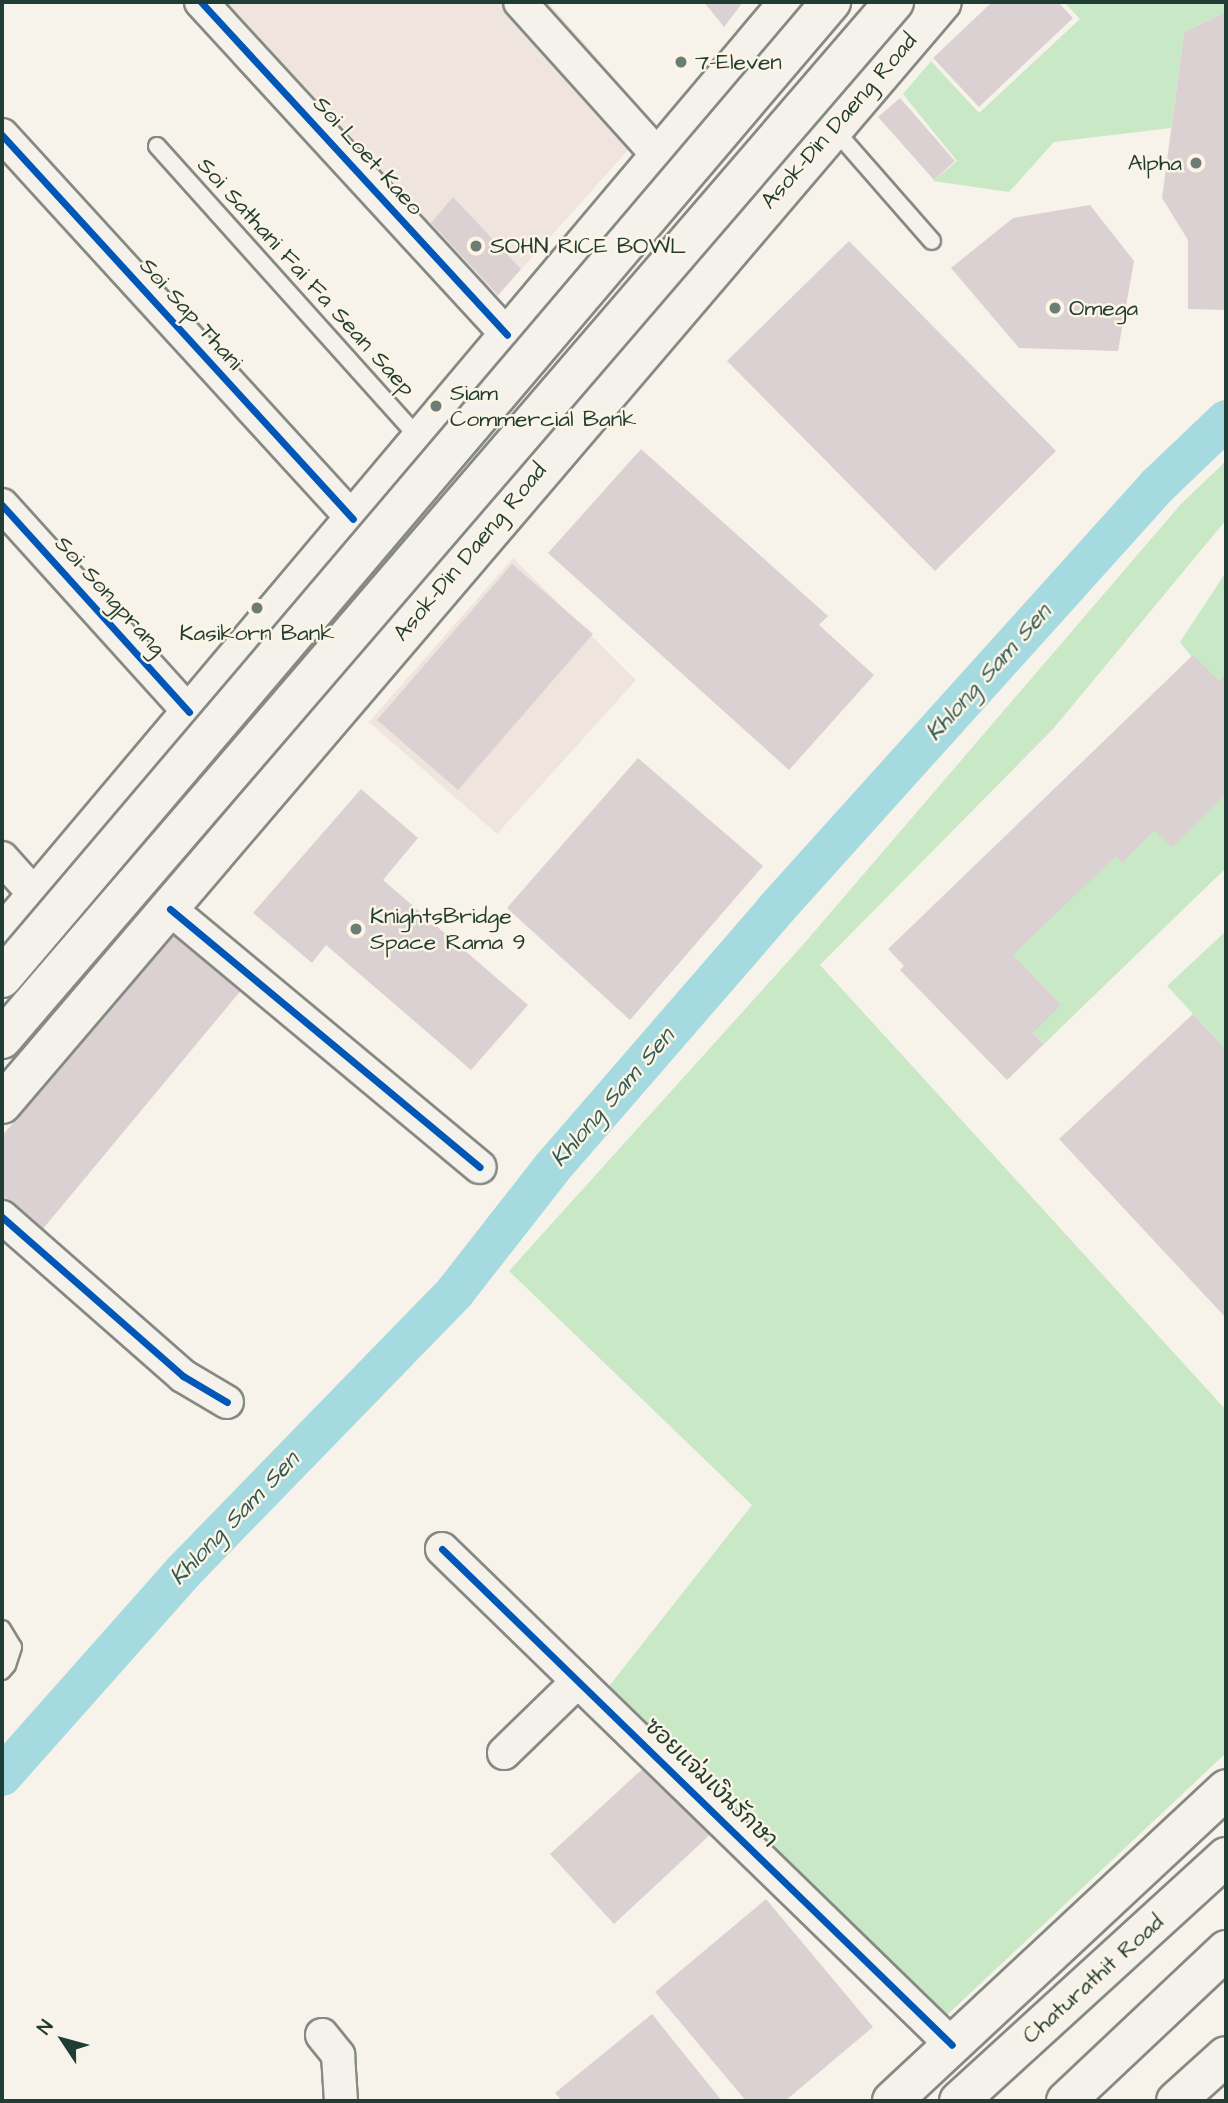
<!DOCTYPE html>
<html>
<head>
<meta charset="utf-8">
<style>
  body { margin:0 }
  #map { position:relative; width:1228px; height:2103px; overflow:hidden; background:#f7f3ea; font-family:"Architects Daughter","Playpen Sans Thai",sans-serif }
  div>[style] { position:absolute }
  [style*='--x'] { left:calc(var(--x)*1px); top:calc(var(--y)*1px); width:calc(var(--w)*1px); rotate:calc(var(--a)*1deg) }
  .built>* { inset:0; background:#f0e4de }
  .green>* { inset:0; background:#c9e8c5 }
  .canal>* { height:40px; margin:-20px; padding:0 20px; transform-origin:20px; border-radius:20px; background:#a4dae0 }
  .building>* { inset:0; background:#dcd1d2 }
  .roads { filter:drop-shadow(2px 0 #868984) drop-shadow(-2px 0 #868984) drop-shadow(0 2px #868984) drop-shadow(0 -2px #868984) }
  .service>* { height:16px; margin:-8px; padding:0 8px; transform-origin:8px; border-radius:8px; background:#f5f2ec }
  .minor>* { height:32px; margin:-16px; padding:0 16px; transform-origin:16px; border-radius:16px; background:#f5f2ec }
  .secondary>* { height:38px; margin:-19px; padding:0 19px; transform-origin:19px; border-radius:19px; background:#f5f2ec }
  .primary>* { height:38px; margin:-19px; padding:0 19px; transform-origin:19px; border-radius:19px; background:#f5f2ec }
  .motorway>* { height:38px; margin:-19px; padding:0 19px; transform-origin:19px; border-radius:19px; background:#f5f2ec }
  .bridges { filter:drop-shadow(2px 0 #868984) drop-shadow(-2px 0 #868984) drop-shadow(0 2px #868984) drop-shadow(0 -2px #868984) }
  .primary-bridge>* { height:38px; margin:-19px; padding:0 19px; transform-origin:19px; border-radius:19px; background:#f5f2ec }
  .cycleway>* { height:7px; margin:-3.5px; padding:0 3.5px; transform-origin:3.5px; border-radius:3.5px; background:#0057b8 }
  .dots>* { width:19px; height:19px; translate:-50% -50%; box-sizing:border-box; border:4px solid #fcf5e5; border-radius:50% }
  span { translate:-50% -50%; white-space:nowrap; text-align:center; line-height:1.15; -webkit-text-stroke:5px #fcf5e5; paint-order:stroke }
  .poi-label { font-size:23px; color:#1f3d34 }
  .left { translate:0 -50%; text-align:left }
  .right { translate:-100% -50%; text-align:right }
  .street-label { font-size:23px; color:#1f3d34 }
  .water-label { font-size:24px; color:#325a55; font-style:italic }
  .frame { position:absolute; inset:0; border:4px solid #1f3d34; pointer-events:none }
  .north { position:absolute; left:28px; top:2005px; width:70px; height:70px; -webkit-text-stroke:5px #fcf5e5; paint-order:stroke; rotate:306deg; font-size:19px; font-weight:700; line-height:28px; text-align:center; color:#1f3d34 }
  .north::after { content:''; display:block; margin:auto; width:24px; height:32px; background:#1f3d34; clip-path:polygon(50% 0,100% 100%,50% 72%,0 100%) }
</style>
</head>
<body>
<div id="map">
  <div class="built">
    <i style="clip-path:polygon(206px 2px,548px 2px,653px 122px,477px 319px,192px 17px)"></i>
    <i style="clip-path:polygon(513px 558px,636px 680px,497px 834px,369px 722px)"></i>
  </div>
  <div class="green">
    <i style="clip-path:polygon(1064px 2px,1224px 2px,1226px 12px,1184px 32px,1171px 128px,1054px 142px,1009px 192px,933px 181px,957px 161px,903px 94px,931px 61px,979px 113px,1080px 19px)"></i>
    <i style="clip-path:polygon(1226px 461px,1226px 520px,1053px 729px,820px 965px,1226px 1410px,1226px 1753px,947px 2015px,602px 1695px,752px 1505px,509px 1271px,802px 946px,1181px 504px)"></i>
    <i style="clip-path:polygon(1226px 572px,1226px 700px,1180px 642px)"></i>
    <i style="clip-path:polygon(1226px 767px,1226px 868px,1044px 1044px,977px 974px,1099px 844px)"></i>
    <i style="clip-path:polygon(1226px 931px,1226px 1049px,1167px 986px)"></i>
  </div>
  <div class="canal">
    <i style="--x:2;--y:1776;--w:273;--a:-48.4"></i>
    <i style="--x:183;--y:1572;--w:390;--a:-45.8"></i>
    <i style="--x:455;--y:1292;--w:156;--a:-52"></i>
    <i style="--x:551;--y:1169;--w:342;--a:-49.1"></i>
    <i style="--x:775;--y:910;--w:571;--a:-47.98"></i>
    <i style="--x:1157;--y:486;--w:95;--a:-43.7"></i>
  </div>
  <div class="building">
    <i style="clip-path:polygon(704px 2px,743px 2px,724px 27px)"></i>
    <i style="clip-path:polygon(992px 2px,1058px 2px,1073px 18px,979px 107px,933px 58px)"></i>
    <i style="clip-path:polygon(1226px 12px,1226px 310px,1188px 309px,1188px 240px,1162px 198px,1184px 32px)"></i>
    <i style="clip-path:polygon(900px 98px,955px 161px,934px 180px,878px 117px)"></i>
    <i style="clip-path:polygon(453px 197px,521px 269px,498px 295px,431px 223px)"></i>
    <i style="clip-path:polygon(1090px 205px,1134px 261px,1118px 351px,1019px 348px,951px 268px,1013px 218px)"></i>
    <i style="clip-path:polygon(849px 241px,1056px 451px,935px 571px,727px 361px)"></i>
    <i style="clip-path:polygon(641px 449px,828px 616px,819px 625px,874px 675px,789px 770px,548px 553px)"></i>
    <i style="clip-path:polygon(512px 564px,593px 634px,458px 790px,377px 720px)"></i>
    <i style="clip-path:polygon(1193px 655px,1219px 681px,1226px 674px,1226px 794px,1172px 847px,1155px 830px,1122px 863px,1116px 856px,1013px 955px,1061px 1005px,1033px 1033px,1044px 1044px,1007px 1080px,900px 970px,904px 966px,888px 949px)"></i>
    <i style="clip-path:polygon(638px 758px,763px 866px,630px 1020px,507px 908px)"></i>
    <i style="clip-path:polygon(361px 789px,418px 838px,383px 880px,528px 1005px,471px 1070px,326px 945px,312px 963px,253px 913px)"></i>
    <i style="clip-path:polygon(175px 931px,243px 988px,37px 1236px,2px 1207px,2px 1136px)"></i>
    <i style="clip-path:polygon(1193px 1014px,1226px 1049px,1226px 1318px,1059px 1139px)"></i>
    <i style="clip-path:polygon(651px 1761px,714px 1831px,614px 1924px,550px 1854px)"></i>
    <i style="clip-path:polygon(766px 1899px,873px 2027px,785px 2101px,746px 2101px,655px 1992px)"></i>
    <i style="clip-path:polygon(652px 2014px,722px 2101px,562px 2101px,555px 2093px)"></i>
  </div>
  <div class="roads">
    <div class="service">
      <i style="--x:833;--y:128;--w:150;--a:48.8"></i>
      <i style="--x:157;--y:146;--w:394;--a:48.1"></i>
      <i style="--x:2;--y:1629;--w:21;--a:59"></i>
      <i style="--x:13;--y:1647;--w:19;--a:108"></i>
      <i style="--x:7;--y:1665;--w:8;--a:130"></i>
    </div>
    <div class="minor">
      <i style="--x:201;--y:2;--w:452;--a:47.4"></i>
      <i style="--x:520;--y:2;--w:206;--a:48"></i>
      <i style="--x:2;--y:135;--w:520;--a:47.57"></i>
      <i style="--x:2;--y:505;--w:279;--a:47.9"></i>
      <i style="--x:2;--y:858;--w:51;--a:48.2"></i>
      <i style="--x:170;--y:909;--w:403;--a:39.8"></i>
      <i style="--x:2;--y:1217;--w:241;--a:41.3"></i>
      <i style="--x:183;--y:1376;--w:51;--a:30.6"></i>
      <i style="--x:442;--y:1549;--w:711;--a:44.2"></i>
      <i style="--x:504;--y:1753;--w:103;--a:-44.2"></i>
      <i style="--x:322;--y:2035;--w:26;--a:51"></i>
      <i style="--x:338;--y:2055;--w:46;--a:86.3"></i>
    </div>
    <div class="secondary">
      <i style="--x:892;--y:2101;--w:457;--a:-43"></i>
      <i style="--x:959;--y:2101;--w:362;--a:-42.4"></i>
    </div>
    <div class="primary">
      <i style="--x:2;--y:936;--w:1221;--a:-49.88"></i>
      <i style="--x:2;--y:1104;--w:1448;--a:-49.54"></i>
    </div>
    <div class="motorway">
      <i style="--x:1066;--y:2101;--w:220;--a:-43.3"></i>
      <i style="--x:1176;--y:2101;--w:67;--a:-42"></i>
    </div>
  </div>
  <div class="bridges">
    <div class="primary-bridge">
      <i style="--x:2;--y:978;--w:1281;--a:-49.66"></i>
      <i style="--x:2;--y:1039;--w:1368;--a:-49.3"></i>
    </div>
  </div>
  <div class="cycleway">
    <i style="--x:201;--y:2;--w:452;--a:47.4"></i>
    <i style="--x:2;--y:135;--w:520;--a:47.57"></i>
    <i style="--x:2;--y:505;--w:279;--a:47.9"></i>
    <i style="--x:170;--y:909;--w:403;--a:39.8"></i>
    <i style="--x:2;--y:1217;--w:241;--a:41.3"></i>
    <i style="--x:183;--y:1376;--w:51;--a:30.6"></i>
    <i style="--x:442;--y:1549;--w:711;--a:44.2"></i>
  </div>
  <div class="dots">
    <i style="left:681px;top:62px;background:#6b7d74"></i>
    <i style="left:1196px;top:163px;background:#6b7d74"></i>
    <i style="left:476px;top:246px;background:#6b7d74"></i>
    <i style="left:1055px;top:308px;background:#6b7d74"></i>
    <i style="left:436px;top:406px;background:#6b7d74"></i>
    <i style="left:257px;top:608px;background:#6b7d74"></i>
    <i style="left:356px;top:929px;background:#6b7d74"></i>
  </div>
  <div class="poi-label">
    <span class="left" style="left:695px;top:62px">7-Eleven</span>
    <span class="right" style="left:1182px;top:163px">Alpha</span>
    <span class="left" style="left:490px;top:246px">SOHN RICE BOWL</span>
    <span class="left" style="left:1069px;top:308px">Omega</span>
    <span class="left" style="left:450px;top:406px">Siam<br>Commercial Bank</span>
    <span style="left:257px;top:633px">Kasikorn Bank</span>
    <span class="left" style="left:370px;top:929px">KnightsBridge<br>Space Rama 9</span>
  </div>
  <div class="street-label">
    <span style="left:839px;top:121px;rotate:-49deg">Asok-Din Daeng Road</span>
    <span style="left:368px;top:156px;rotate:48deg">Soi Loet Kaeo</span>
    <span style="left:306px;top:277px;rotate:48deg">Soi Sathani Fai Fa Sean Saep</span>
    <span style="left:191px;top:314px;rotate:48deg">Soi Sap Thani</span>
    <span style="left:470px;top:552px;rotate:-50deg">Asok-Din Daeng Road</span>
    <span style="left:110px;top:596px;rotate:48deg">Soi Songprang</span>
    <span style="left:711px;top:1783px;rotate:44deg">ซอยแจ่มเงินรักษา</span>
    <span style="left:1093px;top:1979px;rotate:-42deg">Chaturathit Road</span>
  </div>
  <div class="water-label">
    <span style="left:989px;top:673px;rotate:-48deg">Khlong Sam Sen</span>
    <span style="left:613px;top:1098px;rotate:-49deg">Khlong Sam Sen</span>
    <span style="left:235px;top:1519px;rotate:-46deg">Khlong Sam Sen</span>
  </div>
  <div class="frame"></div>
  <div class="north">N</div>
</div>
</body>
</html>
